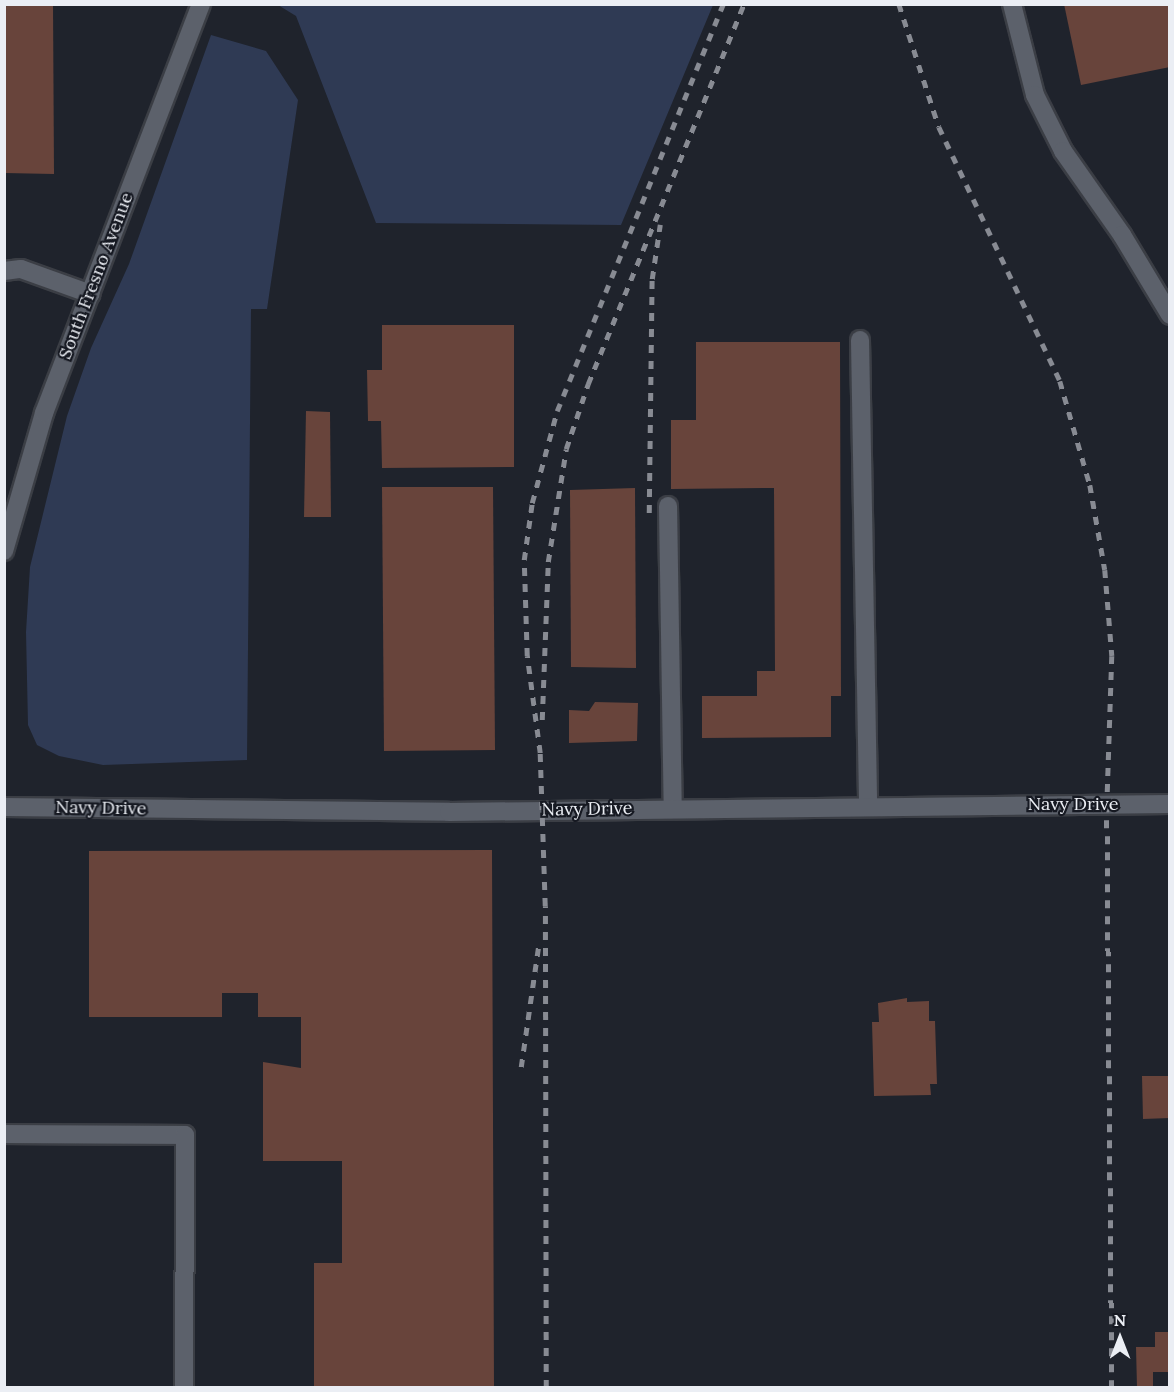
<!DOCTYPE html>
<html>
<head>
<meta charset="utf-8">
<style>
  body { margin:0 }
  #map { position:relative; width:1174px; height:1392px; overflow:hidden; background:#1f232c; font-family:Lora,serif }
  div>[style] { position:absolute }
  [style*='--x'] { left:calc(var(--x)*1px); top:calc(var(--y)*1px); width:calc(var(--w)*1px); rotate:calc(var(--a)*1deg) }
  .green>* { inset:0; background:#2f3a54 }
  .building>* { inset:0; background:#68443b }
  .roads { filter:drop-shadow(2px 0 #3b3e45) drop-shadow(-2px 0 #3b3e45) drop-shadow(0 2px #3b3e45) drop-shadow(0 -2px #3b3e45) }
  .minor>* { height:18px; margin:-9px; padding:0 9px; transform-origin:9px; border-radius:9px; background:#5c616b }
  .rail>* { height:4.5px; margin-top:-2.25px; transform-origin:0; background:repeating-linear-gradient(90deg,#888b93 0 8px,transparent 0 16px) }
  span { translate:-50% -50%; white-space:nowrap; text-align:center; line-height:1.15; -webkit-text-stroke:4.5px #161922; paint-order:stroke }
  .street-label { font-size:18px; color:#ebeef4 }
  .frame { position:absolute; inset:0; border:6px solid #ebeef4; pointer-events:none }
  .north { position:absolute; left:1090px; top:1308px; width:60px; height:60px; -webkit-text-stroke:4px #161922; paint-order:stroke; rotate:0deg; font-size:16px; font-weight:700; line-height:24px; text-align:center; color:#ebeef4 }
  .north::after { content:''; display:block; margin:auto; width:21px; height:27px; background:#ebeef4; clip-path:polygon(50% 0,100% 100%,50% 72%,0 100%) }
</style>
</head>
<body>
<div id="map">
  <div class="green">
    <i style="clip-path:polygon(278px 5px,713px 4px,713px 5px,621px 225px,376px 223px,296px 16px)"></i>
    <i style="clip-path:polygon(211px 35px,266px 51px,298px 100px,267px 309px,251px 309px,247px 760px,103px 765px,59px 756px,37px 745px,28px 725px,26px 632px,30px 567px,67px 416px,91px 348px,129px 264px)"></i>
  </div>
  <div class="building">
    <i style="clip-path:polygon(4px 4px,53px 4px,54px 174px,4px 173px)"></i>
    <i style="clip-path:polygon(1064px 4px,1169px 4px,1170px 67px,1081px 85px)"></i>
    <i style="clip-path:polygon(382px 325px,514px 325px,514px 467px,382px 468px,381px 421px,368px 421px,367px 370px,382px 370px)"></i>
    <i style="clip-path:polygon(696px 342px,840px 342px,841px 696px,831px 696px,831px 737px,702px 738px,702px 696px,757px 696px,757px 671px,775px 671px,774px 488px,671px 489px,671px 420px,696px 420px)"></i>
    <i style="clip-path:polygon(306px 411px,330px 412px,331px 517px,304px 517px)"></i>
    <i style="clip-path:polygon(382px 487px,493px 487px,495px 750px,384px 751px)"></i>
    <i style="clip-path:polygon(635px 488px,636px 668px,571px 667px,570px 490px)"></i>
    <i style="clip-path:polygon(595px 702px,638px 703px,637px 741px,569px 743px,569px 710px,589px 711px)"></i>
    <i style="clip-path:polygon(492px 850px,494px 1388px,314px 1388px,314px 1263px,342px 1263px,342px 1161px,263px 1161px,263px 1062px,301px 1068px,301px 1017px,258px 1017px,258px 993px,222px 993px,222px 1017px,89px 1017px,89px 851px)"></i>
    <i style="clip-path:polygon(907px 998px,907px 1002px,929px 1001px,929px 1021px,935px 1021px,937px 1084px,930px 1084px,931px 1095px,874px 1096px,872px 1022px,879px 1022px,878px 1003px)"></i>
    <i style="clip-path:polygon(1142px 1076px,1170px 1076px,1170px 1118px,1143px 1119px)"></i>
    <i style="clip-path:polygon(1155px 1332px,1170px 1332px,1170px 1372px,1153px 1372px,1153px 1388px,1137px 1388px,1136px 1347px,1155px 1347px)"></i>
  </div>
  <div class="roads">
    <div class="minor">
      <i style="--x:1012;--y:4;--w:94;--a:75.8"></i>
      <i style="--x:1035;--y:95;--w:63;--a:63.4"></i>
      <i style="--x:1063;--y:151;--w:103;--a:54.9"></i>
      <i style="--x:1122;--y:235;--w:93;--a:59"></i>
      <i style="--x:4;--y:271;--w:17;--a:-7"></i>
      <i style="--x:21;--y:269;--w:74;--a:19.7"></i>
      <i style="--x:860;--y:340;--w:466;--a:89"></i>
      <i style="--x:668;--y:506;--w:302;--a:89.1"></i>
      <i style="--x:4;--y:551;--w:144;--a:-73.8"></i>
      <i style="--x:44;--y:413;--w:438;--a:-69"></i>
      <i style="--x:4;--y:807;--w:445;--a:0.6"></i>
      <i style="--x:449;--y:812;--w:721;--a:-0.64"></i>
      <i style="--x:4;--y:1134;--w:181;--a:0.3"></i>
      <i style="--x:185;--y:1135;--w:253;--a:90.2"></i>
    </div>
  </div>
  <div class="rail">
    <i style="--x:899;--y:4;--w:129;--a:72"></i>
    <i style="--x:939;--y:127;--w:281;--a:64.5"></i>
    <i style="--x:1060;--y:381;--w:108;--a:73.9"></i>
    <i style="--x:1090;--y:485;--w:86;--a:80"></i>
    <i style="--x:1105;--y:570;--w:86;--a:85.3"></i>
    <i style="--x:1112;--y:656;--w:148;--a:91.9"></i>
    <i style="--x:1107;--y:804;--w:584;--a:89.51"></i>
    <i style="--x:649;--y:513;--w:234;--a:-89.3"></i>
    <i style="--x:652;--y:279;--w:55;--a:-81.6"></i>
    <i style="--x:542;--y:720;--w:158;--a:-87.8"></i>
    <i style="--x:548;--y:562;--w:114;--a:-80.9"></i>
    <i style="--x:566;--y:449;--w:69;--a:-71.3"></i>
    <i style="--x:588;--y:384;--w:411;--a:-67.7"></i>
    <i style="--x:521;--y:1067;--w:126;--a:-81.8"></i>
    <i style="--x:546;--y:1388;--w:482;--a:-90.1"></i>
    <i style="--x:545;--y:906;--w:153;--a:-91.9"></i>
    <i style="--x:540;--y:753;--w:98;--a:-97.6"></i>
    <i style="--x:527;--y:656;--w:96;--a:-91.8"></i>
    <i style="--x:524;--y:560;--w:58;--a:-82"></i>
    <i style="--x:532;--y:503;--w:95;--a:-74.8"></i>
    <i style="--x:557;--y:411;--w:440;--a:-67.8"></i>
  </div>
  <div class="street-label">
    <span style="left:96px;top:276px;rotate:-69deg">South Fresno Avenue</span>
    <span style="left:1073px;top:804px">Navy Drive</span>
    <span style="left:101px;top:808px;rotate:1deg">Navy Drive</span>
    <span style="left:587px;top:809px;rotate:-1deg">Navy Drive</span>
  </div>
  <div class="frame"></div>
  <div class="north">N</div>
</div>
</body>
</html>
